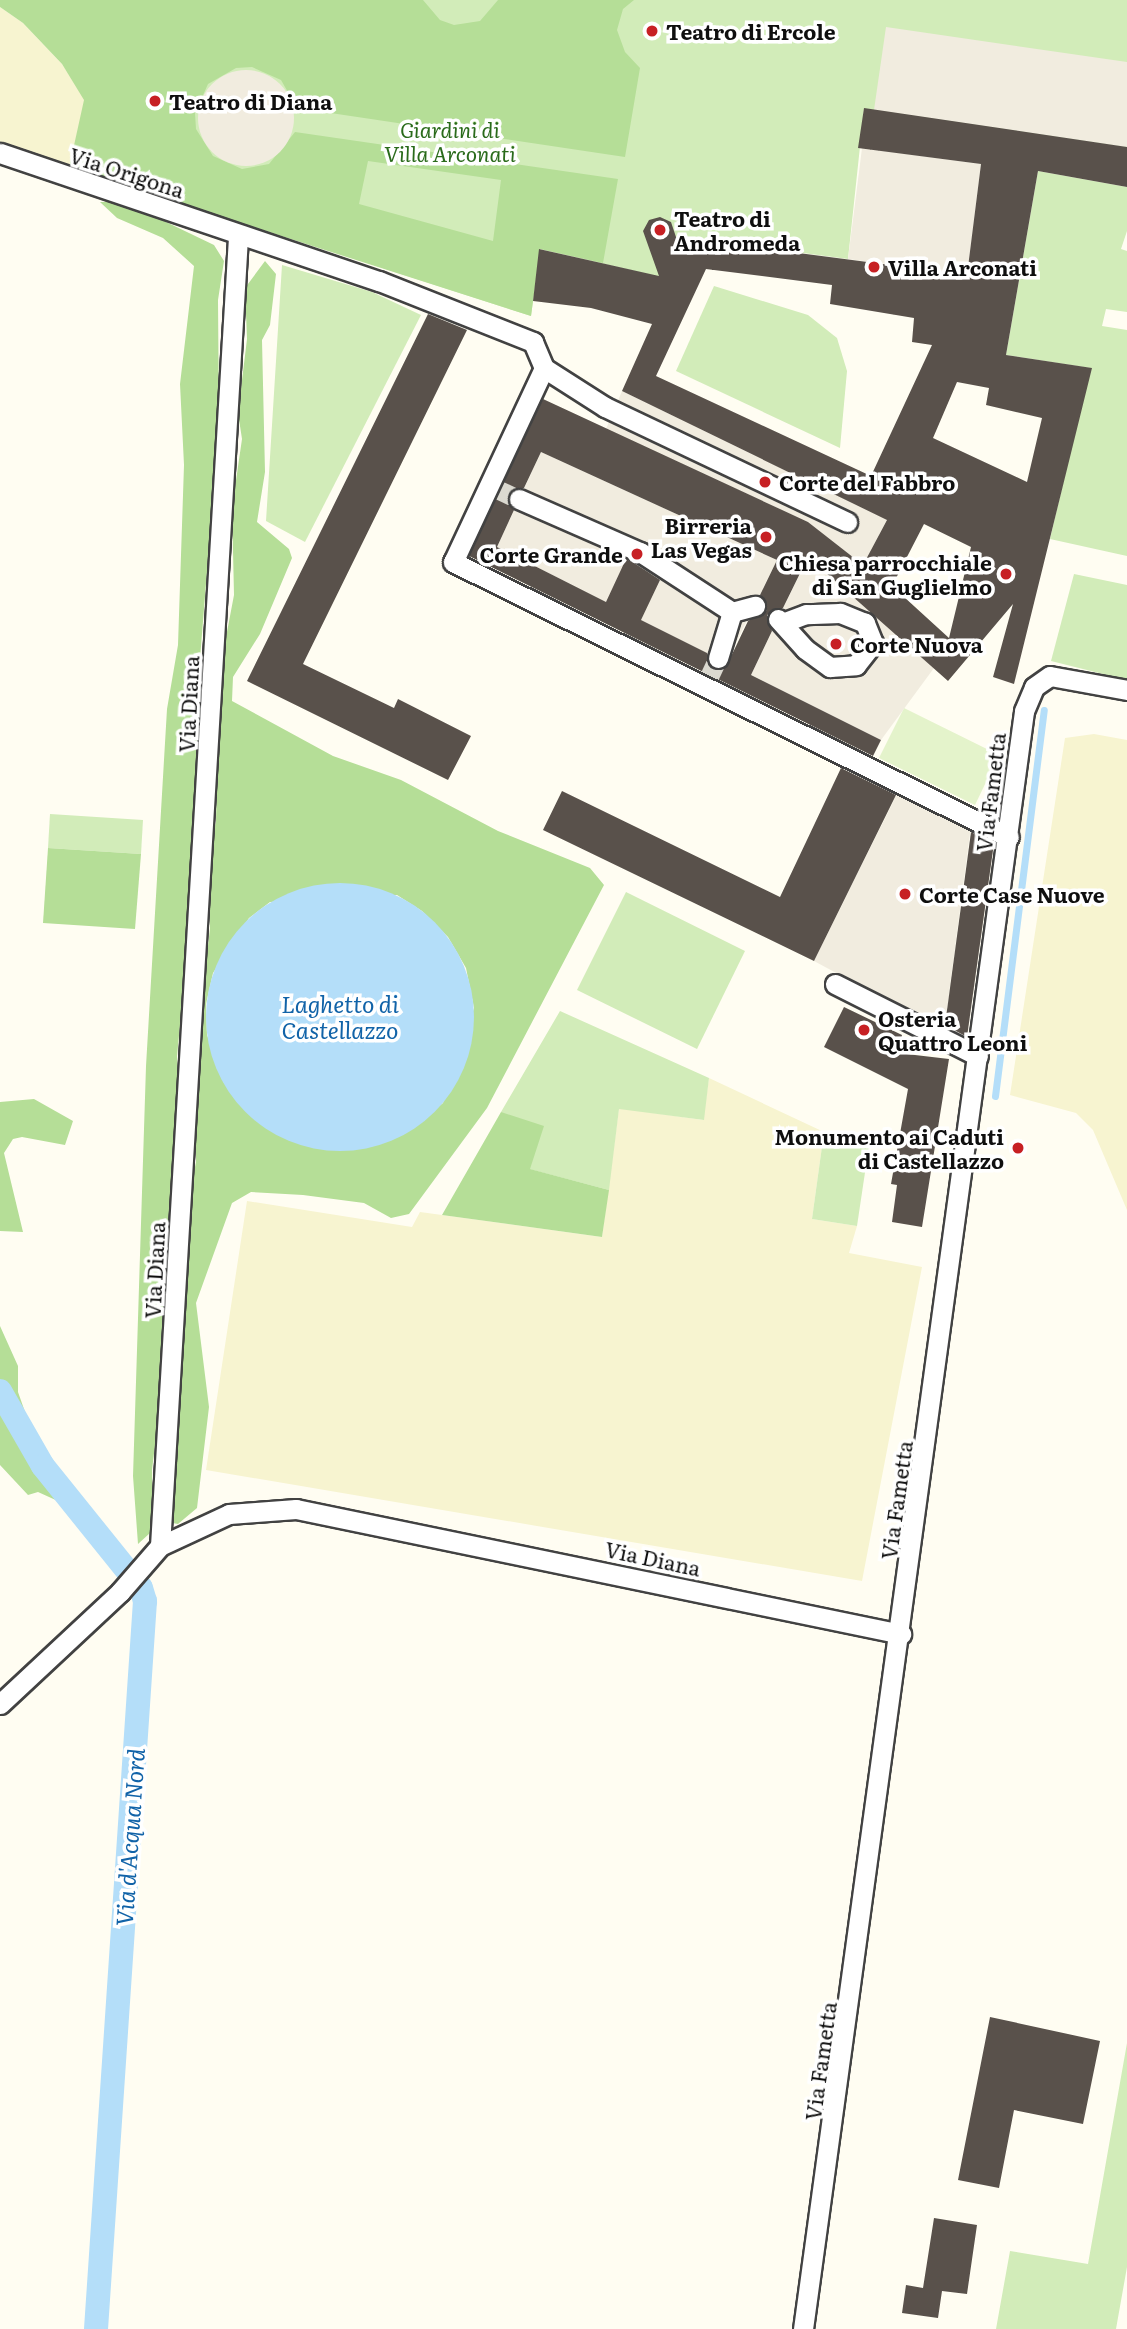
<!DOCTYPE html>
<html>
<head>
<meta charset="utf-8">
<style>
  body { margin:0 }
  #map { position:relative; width:1127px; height:2329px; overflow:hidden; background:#fffdf2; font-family:Literata,serif }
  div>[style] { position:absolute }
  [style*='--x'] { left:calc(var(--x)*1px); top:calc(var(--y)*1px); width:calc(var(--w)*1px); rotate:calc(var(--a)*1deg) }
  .farmland>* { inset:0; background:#f7f4d0 }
  .green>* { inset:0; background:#d2ecb9 }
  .forest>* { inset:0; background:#b5de97 }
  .pitch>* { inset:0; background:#e4f3cb }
  .plaza>* { inset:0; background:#f1ecdf }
  .round { border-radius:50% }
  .water>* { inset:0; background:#b4def9 }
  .stream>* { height:7px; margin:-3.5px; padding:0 3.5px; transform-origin:3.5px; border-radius:3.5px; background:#b4def9 }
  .canal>* { height:24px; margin:-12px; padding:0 12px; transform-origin:12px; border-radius:12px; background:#b4def9 }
  .building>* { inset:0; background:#59514b }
  .street-tunnel>* { height:19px; margin-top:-9.5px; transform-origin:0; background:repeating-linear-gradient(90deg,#dbd9d0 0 19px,transparent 0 29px) }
  .roads { filter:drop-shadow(2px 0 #424242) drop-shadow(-2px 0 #424242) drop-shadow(0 2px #424242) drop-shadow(0 -2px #424242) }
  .street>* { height:19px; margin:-9.5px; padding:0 9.5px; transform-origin:9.5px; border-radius:9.5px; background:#fff }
  .dots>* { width:19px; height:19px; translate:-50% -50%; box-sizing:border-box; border:4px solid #fff; border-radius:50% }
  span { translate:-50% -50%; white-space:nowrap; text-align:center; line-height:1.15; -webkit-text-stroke:7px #fff; paint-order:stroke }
  .poi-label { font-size:21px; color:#0f0f0f; font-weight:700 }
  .left { translate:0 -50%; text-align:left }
  .right { translate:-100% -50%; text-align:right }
  .park-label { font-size:21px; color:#2a6b1b; font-style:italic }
  .street-label { font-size:21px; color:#0f0f0f }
  .water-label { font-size:23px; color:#1163a8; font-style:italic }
</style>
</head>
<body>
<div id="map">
  <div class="farmland">
    <i style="clip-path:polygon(0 7px,23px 23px,62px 64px,85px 100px,69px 168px,0 143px)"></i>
    <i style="clip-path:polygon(1094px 734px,1127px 740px,1127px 1210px,1093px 1130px,1076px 1113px,1010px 1095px,1065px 738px)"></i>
    <i style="clip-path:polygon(709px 1078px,824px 1132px,812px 1219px,857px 1226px,849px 1253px,922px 1267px,862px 1581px,206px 1470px,247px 1201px,412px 1227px,420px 1212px,602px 1237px,619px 1108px,703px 1120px)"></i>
  </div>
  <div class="green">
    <i style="clip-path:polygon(136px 0,1127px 0,1127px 147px,864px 109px,848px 259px,690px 238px,673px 280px,540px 249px,531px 316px,101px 177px)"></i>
    <i style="clip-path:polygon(1038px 171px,1127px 187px,1127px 231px,1121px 249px,1127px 251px,1127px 312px,1106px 309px,1102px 326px,1127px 330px,1127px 556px,1050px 539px,1090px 368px,1006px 355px)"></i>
    <i style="clip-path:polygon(282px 265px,372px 292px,421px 315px,305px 542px,266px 521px)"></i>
    <i style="clip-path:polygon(714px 286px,808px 315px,837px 338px,847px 371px,840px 448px,676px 371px)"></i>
    <i style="clip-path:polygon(1074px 574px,1127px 585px,1127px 680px,1051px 661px)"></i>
    <i style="clip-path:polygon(50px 814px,143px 820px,141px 854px,48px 848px)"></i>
    <i style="clip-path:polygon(626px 892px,745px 951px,697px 1049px,577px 990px)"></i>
    <i style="clip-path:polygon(560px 1011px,709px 1078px,704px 1120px,619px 1109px,609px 1190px,529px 1169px,501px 1112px)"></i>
    <i style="clip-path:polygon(824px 1132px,870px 1139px,857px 1226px,812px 1219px)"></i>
    <i style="clip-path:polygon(1127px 2043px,1127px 2267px,1116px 2329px,996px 2329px,1010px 2251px,1088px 2264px)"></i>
  </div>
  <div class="forest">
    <i style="clip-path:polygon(evenodd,0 0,423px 0,440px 20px,454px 25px,480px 21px,498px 0,634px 0,623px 9px,617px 30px,625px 52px,640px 68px,625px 157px,297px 108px,281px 80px,252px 67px,236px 68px,208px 84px,195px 113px,196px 129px,213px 156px,242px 169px,269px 164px,295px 132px,618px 179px,603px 263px,540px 249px,531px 316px,69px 168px,84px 100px,62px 64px,23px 23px,0 7px,0 0,368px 161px,501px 180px,493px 241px,359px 204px,368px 161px)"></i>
    <i style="clip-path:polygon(100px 202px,116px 202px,164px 221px,214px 245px,224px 261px,218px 300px,219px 421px,198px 684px,192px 904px,177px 1056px,180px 1104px,167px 1259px,170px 1321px,152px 1470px,153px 1519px,150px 1533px,138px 1544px,133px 1476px,146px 1066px,167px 709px,178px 645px,184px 465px,180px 384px,194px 266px,163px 238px,117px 218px)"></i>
    <i style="clip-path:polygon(evenodd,265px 261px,276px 274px,270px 325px,262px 340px,265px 472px,257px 522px,289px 549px,292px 558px,260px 634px,233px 677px,232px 701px,333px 756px,401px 780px,498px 831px,590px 868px,604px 885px,487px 1108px,409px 1214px,391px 1218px,364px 1203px,303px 1195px,251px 1192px,232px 1203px,196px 1303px,209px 1407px,197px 1508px,178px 1524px,167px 1522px,188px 1202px,196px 1162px,196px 1042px,210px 929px,208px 853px,216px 822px,219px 674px,234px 595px,232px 508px,242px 439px,238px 413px,247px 339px,245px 288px,265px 261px,397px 895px,422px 911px,448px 937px,466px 968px,474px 1008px,443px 1103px,404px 1134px,370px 1147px,224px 1083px,207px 1035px,206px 1004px,213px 973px,249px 918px,270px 902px,397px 895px)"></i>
    <i style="clip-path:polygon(48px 848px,141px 854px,135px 929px,43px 923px)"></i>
    <i style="clip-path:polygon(34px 1099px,73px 1121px,65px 1145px,22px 1137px,13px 1139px,4px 1153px,23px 1232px,0 1231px,0 1102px)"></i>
    <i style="clip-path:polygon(501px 1112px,544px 1126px,530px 1169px,609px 1190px,602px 1237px,442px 1215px)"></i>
    <i style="clip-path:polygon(0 1326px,18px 1366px,18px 1392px,31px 1429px,91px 1516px,38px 1492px,28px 1495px,0 1465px)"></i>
  </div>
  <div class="pitch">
    <i style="clip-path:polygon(904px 708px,999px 755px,975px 805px,879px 758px)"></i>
  </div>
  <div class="plaza">
    <i style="clip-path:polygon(886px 27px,1127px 62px,1127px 147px,874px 110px)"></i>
    <i class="round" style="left:198px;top:70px;width:96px;height:96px"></i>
    <i style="clip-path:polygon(862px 148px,981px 164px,967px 275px,848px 259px)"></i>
    <i style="clip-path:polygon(622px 391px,857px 505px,892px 510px,863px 565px,808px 522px,606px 429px)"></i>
    <i style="clip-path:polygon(541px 452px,777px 560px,726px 663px,497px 547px)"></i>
    <i style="clip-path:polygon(808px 557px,934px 668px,881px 740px,751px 675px)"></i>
    <i style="clip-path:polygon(898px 792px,971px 826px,944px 1031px,814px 961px)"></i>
  </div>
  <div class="water">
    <i class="round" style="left:206px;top:883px;width:268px;height:268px"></i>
  </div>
  <div class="stream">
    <i style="--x:995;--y:1096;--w:389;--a:-82.8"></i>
  </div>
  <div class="canal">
    <i style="--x:0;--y:1391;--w:86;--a:60.2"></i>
    <i style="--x:43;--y:1466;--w:156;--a:51.2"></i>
    <i style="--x:141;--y:1588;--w:14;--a:73"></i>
    <i style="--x:145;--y:1601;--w:730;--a:93.85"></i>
  </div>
  <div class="building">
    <i style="clip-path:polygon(evenodd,864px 108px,1127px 147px,1127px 187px,1038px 171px,1006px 355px,1092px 368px,1014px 684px,993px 677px,1013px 604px,948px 681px,808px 557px,783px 608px,767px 615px,772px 631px,751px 675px,881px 740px,873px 756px,469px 556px,543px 399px,808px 522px,863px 565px,887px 520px,622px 391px,652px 324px,591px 308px,533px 301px,539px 249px,659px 276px,643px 231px,649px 220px,660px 217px,671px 222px,676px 237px,967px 275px,981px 164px,858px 148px,864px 108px,706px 269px,832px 285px,830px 304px,914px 318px,912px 342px,932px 345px,871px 476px,656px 376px,706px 269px,864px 108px,957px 382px,989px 388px,986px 405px,1042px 418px,1027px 482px,933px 438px,957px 382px,864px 108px,541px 452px,777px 560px,760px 595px,767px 610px,748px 621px,726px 667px,714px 669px,707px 653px,641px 620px,660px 580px,634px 563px,626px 559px,606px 602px,497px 547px,514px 510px,508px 494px,524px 488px,541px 452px,864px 108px,924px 524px,971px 547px,949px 638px,892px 586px,924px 524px)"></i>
    <i style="clip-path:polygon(428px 314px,467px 330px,303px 664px,394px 708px,398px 699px,471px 736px,448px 780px,247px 681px)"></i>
    <i style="clip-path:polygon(841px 768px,896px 795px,814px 961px,543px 830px,562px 791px,780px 897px)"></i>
    <i style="clip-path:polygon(971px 832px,994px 843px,967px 1037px,945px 1025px)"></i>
    <i style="clip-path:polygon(844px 1007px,902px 1035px,898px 1053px,949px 1059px,922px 1227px,892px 1222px,897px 1185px,891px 1184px,908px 1089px,824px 1047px)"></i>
    <i style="clip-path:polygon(990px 2017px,1100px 2041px,1083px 2124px,1014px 2110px,999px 2188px,958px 2180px)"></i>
    <i style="clip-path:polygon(934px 2218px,977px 2225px,967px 2294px,942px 2291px,938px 2318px,902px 2313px,906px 2285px,923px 2288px)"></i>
  </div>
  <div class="street-tunnel">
    <i style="--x:495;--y:488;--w:26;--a:25"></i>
    <i style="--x:707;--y:682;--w:26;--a:-65"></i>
  </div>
  <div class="roads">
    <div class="street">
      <i style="--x:0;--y:153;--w:400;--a:18.7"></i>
      <i style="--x:379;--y:281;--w:166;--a:21.6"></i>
      <i style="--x:533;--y:342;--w:28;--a:67"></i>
      <i style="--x:544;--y:368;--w:214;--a:115.1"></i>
      <i style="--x:453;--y:562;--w:620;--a:26.32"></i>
      <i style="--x:238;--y:237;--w:1311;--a:93.41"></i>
      <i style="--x:160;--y:1546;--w:76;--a:-24.9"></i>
      <i style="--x:229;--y:1514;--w:67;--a:-4.3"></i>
      <i style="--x:296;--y:1509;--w:618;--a:11.67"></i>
      <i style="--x:544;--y:368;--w:72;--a:32.6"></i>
      <i style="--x:605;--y:407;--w:268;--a:25.4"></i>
      <i style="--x:519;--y:499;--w:132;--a:23.7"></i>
      <i style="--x:640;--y:552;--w:110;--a:33.1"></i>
      <i style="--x:732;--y:612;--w:48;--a:106.9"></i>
      <i style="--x:732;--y:612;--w:24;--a:-15"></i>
      <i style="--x:778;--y:619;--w:40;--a:48"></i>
      <i style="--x:805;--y:649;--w:31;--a:36"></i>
      <i style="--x:830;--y:667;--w:26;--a:-4"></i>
      <i style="--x:856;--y:665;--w:28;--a:-52"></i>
      <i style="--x:873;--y:643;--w:22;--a:-112"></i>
      <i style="--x:865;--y:623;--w:27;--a:-158"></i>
      <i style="--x:840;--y:613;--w:34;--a:178"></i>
      <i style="--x:806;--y:614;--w:25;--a:159"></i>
      <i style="--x:835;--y:984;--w:160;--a:26.7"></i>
      <i style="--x:0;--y:1704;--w:164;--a:-43"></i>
      <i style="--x:120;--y:1592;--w:61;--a:-49"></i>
      <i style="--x:803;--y:2329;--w:1633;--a:-82.22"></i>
      <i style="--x:1024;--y:711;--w:26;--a:-67"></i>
      <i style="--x:1034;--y:687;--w:19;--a:-35"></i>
      <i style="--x:1050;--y:676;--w:78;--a:10.3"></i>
    </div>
  </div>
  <div class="dots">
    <i style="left:652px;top:31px;background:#c72024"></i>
    <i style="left:155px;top:101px;background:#c72024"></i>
    <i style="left:660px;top:230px;background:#c72024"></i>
    <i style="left:874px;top:267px;background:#c72024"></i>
    <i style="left:765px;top:482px;background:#c72024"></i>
    <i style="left:766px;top:537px;background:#c72024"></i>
    <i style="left:637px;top:554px;background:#c72024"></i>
    <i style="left:1006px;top:574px;background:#c72024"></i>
    <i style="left:836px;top:644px;background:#c72024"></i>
    <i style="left:905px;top:894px;background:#c72024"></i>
    <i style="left:864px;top:1030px;background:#c72024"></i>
    <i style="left:1018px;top:1148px;background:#c72024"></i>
  </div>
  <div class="poi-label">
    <span class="left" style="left:666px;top:31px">Teatro di Ercole</span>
    <span class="left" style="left:169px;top:101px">Teatro di Diana</span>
    <span class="left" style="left:674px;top:230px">Teatro di<br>Andromeda</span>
    <span class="left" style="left:888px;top:267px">Villa Arconati</span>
    <span class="left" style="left:779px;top:482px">Corte del Fabbro</span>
    <span class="right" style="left:752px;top:537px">Birreria<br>Las Vegas</span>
    <span class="right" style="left:623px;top:554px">Corte Grande</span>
    <span class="right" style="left:992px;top:574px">Chiesa parrocchiale<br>di San Guglielmo</span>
    <span class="left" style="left:850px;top:644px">Corte Nuova</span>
    <span class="left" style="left:919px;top:894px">Corte Case Nuove</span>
    <span class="left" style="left:878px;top:1030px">Osteria<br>Quattro Leoni</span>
    <span class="right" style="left:1004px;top:1148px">Monumento ai Caduti<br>di Castellazzo</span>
  </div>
  <div class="park-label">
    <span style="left:450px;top:141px">Giardini di<br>Villa Arconati</span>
  </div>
  <div class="street-label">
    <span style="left:127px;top:172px;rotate:18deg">Via Origona</span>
    <span style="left:188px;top:704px;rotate:-87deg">Via Diana</span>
    <span style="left:990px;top:792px;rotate:-83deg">Via Fametta</span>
    <span style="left:154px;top:1270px;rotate:-87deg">Via Diana</span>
    <span style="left:896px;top:1500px;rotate:-82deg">Via Fametta</span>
    <span style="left:653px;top:1558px;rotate:12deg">Via Diana</span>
    <span style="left:820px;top:2061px;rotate:-82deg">Via Fametta</span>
  </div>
  <div class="water-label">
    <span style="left:340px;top:1016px">Laghetto di<br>Castellazzo</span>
    <span style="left:129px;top:1837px;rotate:-86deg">Via d'Acqua Nord</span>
  </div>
</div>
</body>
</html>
